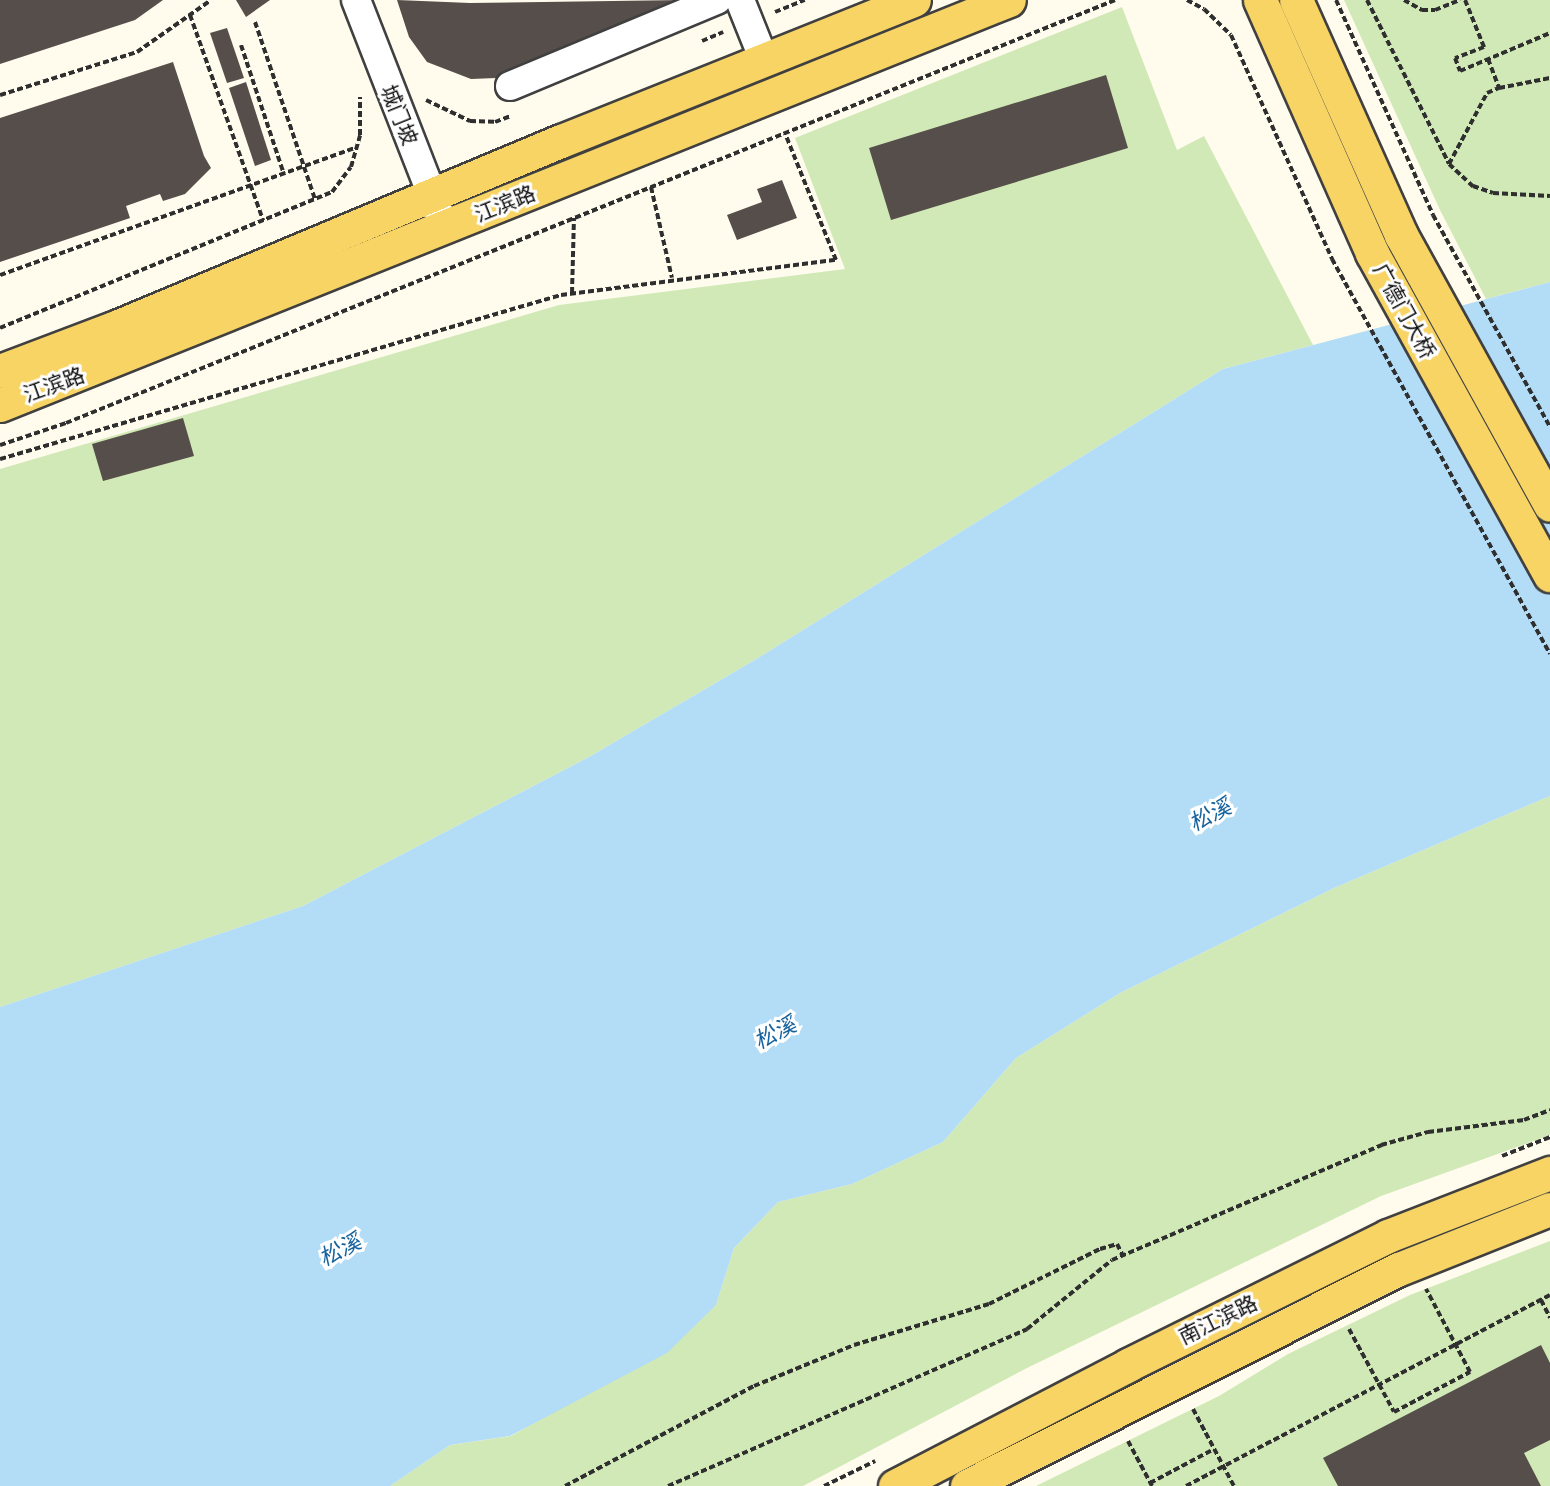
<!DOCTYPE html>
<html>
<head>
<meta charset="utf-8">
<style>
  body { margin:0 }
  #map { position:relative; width:1550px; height:1486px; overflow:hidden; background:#fffbed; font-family:Lora,"Noto Sans SC",serif }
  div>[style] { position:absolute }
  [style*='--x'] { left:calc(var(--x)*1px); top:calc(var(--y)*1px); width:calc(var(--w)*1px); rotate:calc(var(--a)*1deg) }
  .green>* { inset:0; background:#d1e9b7 }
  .water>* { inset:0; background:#b3dcf6 }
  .building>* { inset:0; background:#564e4a }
  .path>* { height:4px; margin-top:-2px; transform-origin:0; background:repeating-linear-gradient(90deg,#2f2f2f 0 6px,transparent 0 9px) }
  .roads { filter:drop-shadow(2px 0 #404040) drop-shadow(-2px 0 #404040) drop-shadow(0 2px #404040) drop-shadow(0 -2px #404040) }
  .minor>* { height:28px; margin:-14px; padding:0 14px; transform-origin:14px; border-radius:14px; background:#fff }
  .major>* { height:33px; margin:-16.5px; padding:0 16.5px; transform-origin:16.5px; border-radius:16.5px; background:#f8d465 }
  span { translate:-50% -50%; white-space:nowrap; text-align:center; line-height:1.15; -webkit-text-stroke:6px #fff; paint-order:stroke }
  .street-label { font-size:21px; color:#0d0d0d }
  .water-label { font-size:22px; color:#17639e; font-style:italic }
</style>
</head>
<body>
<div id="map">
  <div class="green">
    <i style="clip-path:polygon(1344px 0,1550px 0,1550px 282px,1486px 299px,1440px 210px)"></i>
    <i style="clip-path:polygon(1122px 7px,1177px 150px,1204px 136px,1313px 345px,1223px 369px,753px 661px,589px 757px,303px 906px,0 1007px,0 469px,559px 305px,845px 269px,795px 138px)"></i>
    <i style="clip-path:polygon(1550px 796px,1550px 1135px,1381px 1196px,1027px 1368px,803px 1486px,390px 1486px,450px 1445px,511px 1436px,573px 1401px,716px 1305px,734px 1248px,778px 1202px,852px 1184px,943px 1142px,1016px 1058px,1120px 993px,1334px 888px)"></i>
    <i style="clip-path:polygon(1550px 1241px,1550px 1486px,1036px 1486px,1219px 1396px,1288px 1354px,1410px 1295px)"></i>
  </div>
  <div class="water">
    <i style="clip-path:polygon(1550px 282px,1550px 796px,1334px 888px,1120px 993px,1016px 1058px,943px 1142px,852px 1184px,778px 1202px,734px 1248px,716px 1305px,667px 1353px,510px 1436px,450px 1445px,390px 1486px,0 1486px,0 1007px,303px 906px,589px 757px,753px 661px,1223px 369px)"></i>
  </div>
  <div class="building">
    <i style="clip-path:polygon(0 0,163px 0,135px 20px,0 64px)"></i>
    <i style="clip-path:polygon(236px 0,270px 0,246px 17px)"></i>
    <i style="clip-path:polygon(397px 0,470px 3px,683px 0,496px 78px,471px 79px,427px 62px,409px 37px)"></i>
    <i style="clip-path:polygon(227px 28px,244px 78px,227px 83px,210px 33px)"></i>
    <i style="clip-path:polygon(173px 62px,204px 156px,211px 168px,185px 194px,163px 201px,160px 194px,126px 206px,130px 218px,0 262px,0 118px)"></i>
    <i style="clip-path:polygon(1106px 75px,1128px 148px,891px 220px,869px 148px)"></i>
    <i style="clip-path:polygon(246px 82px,271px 160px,255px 166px,229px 88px)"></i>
    <i style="clip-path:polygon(782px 180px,797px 218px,737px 240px,727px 215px,762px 202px,757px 189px)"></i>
    <i style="clip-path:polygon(183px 418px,194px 456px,103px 481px,92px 444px)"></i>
    <i style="clip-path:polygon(1541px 1345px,1550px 1363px,1550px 1440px,1524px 1453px,1541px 1486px,1338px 1486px,1323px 1458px)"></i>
  </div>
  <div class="path">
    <i style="--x:1187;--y:0;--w:19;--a:28"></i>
    <i style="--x:1204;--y:9;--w:37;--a:44"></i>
    <i style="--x:1231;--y:35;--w:246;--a:65.7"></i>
    <i style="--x:1332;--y:259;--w:451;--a:61.1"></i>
    <i style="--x:1336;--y:0;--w:236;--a:65.7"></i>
    <i style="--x:1433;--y:215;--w:242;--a:61.1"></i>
    <i style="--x:1367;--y:0;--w:183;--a:63.4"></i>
    <i style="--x:1449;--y:164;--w:33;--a:43"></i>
    <i style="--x:1473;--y:186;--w:21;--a:19"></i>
    <i style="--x:1493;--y:193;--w:57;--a:3"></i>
    <i style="--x:1404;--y:0;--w:21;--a:29"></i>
    <i style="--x:1422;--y:10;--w:13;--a:0"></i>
    <i style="--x:1435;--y:10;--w:27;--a:-22"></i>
    <i style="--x:1465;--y:0;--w:51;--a:68"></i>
    <i style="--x:1484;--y:47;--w:31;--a:159"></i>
    <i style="--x:1455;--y:58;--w:14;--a:69"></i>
    <i style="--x:1460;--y:71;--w:98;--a:-22.9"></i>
    <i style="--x:775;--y:12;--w:32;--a:-22"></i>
    <i style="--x:190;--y:15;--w:218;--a:70.4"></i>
    <i style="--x:255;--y:22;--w:187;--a:71.3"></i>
    <i style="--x:702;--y:41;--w:23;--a:-23"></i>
    <i style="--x:241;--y:45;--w:136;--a:71.6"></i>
    <i style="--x:1488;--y:59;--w:31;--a:69"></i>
    <i style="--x:1499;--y:88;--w:52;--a:-11.1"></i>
    <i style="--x:0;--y:95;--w:144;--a:-17.4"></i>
    <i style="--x:137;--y:52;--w:90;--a:-35.1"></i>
    <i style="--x:426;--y:100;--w:49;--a:25.5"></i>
    <i style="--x:470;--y:121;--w:25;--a:2"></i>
    <i style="--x:495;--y:122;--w:17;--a:-21"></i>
    <i style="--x:1449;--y:164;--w:81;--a:-61.8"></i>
    <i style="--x:1487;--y:93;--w:13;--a:-23"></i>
    <i style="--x:651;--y:187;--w:93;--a:77"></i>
    <i style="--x:0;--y:275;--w:377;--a:-19.7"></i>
    <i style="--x:572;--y:293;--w:75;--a:-88.5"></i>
    <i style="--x:0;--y:328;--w:359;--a:-22.3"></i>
    <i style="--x:332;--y:192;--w:31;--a:-53"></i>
    <i style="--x:351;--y:167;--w:33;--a:-74"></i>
    <i style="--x:360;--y:135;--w:38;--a:-90"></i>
    <i style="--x:0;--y:445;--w:70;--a:-18.4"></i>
    <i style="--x:66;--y:423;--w:1131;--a:-21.96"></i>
    <i style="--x:0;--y:459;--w:584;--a:-16.3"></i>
    <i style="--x:561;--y:295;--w:277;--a:-7.3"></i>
    <i style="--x:836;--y:260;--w:137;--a:-111.9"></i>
    <i style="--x:1502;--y:1156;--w:52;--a:-21.6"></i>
    <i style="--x:1541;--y:1300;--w:20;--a:63"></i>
    <i style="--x:1349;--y:1329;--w:94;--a:61.5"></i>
    <i style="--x:1394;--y:1412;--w:86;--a:-27.8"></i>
    <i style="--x:1470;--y:1372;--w:94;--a:-117.9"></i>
    <i style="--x:1193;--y:1409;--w:87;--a:62"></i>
    <i style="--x:1128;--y:1441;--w:51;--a:61.9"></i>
    <i style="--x:1150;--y:1483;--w:72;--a:-28"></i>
    <i style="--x:565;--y:1486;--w:214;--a:-27.9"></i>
    <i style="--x:754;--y:1386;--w:108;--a:-22.3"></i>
    <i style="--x:854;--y:1345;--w:141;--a:-16.9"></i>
    <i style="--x:989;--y:1304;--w:124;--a:-26.4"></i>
    <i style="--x:1100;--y:1249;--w:18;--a:-16"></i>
    <i style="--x:1117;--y:1244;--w:13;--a:63"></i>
    <i style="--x:668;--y:1486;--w:392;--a:-23.6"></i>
    <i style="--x:1027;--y:1329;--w:109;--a:-39.1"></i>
    <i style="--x:1112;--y:1260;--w:293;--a:-23.1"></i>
    <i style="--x:1381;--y:1145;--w:49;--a:-15.5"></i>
    <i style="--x:1428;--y:1132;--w:97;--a:-7.1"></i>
    <i style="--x:1524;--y:1120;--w:28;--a:-21"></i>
    <i style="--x:824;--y:1486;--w:57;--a:-26.1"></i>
    <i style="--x:1186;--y:1486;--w:411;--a:-27.7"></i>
  </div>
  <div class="roads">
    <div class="minor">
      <i style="--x:356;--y:0;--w:232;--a:68.7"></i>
      <i style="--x:740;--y:0;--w:65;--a:68.2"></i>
      <i style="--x:510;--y:86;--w:224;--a:-22.6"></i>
    </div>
    <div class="major">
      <i style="--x:1260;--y:0;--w:277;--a:66.1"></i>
      <i style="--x:1372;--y:253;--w:368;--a:61.1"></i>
      <i style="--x:1296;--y:0;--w:257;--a:65.9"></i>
      <i style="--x:1401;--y:235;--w:308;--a:61.1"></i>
      <i style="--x:0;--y:371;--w:124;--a:-20.8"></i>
      <i style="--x:116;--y:327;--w:482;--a:-22.7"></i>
      <i style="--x:561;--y:141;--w:380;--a:-21.8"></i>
      <i style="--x:0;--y:405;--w:1087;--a:-21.87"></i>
      <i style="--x:895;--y:1486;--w:263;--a:-27.4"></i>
      <i style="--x:1128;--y:1365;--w:290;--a:-26.4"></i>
      <i style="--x:1388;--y:1236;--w:174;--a:-21.3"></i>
      <i style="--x:967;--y:1486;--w:483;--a:-26.7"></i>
      <i style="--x:1399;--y:1269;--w:162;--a:-21.7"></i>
    </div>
  </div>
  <div class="street-label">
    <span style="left:399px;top:115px;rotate:68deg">城门坡</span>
    <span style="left:505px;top:204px;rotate:-22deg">江滨路</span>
    <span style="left:1404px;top:311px;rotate:61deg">广德门大桥</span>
    <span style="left:54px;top:385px;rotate:-20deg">江滨路</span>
    <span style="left:1218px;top:1320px;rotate:-26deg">南江滨路</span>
  </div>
  <div class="water-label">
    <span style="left:1210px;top:815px;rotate:-27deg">松溪</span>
    <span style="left:775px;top:1033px;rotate:-27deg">松溪</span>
    <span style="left:340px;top:1250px;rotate:-27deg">松溪</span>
  </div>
</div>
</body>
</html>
